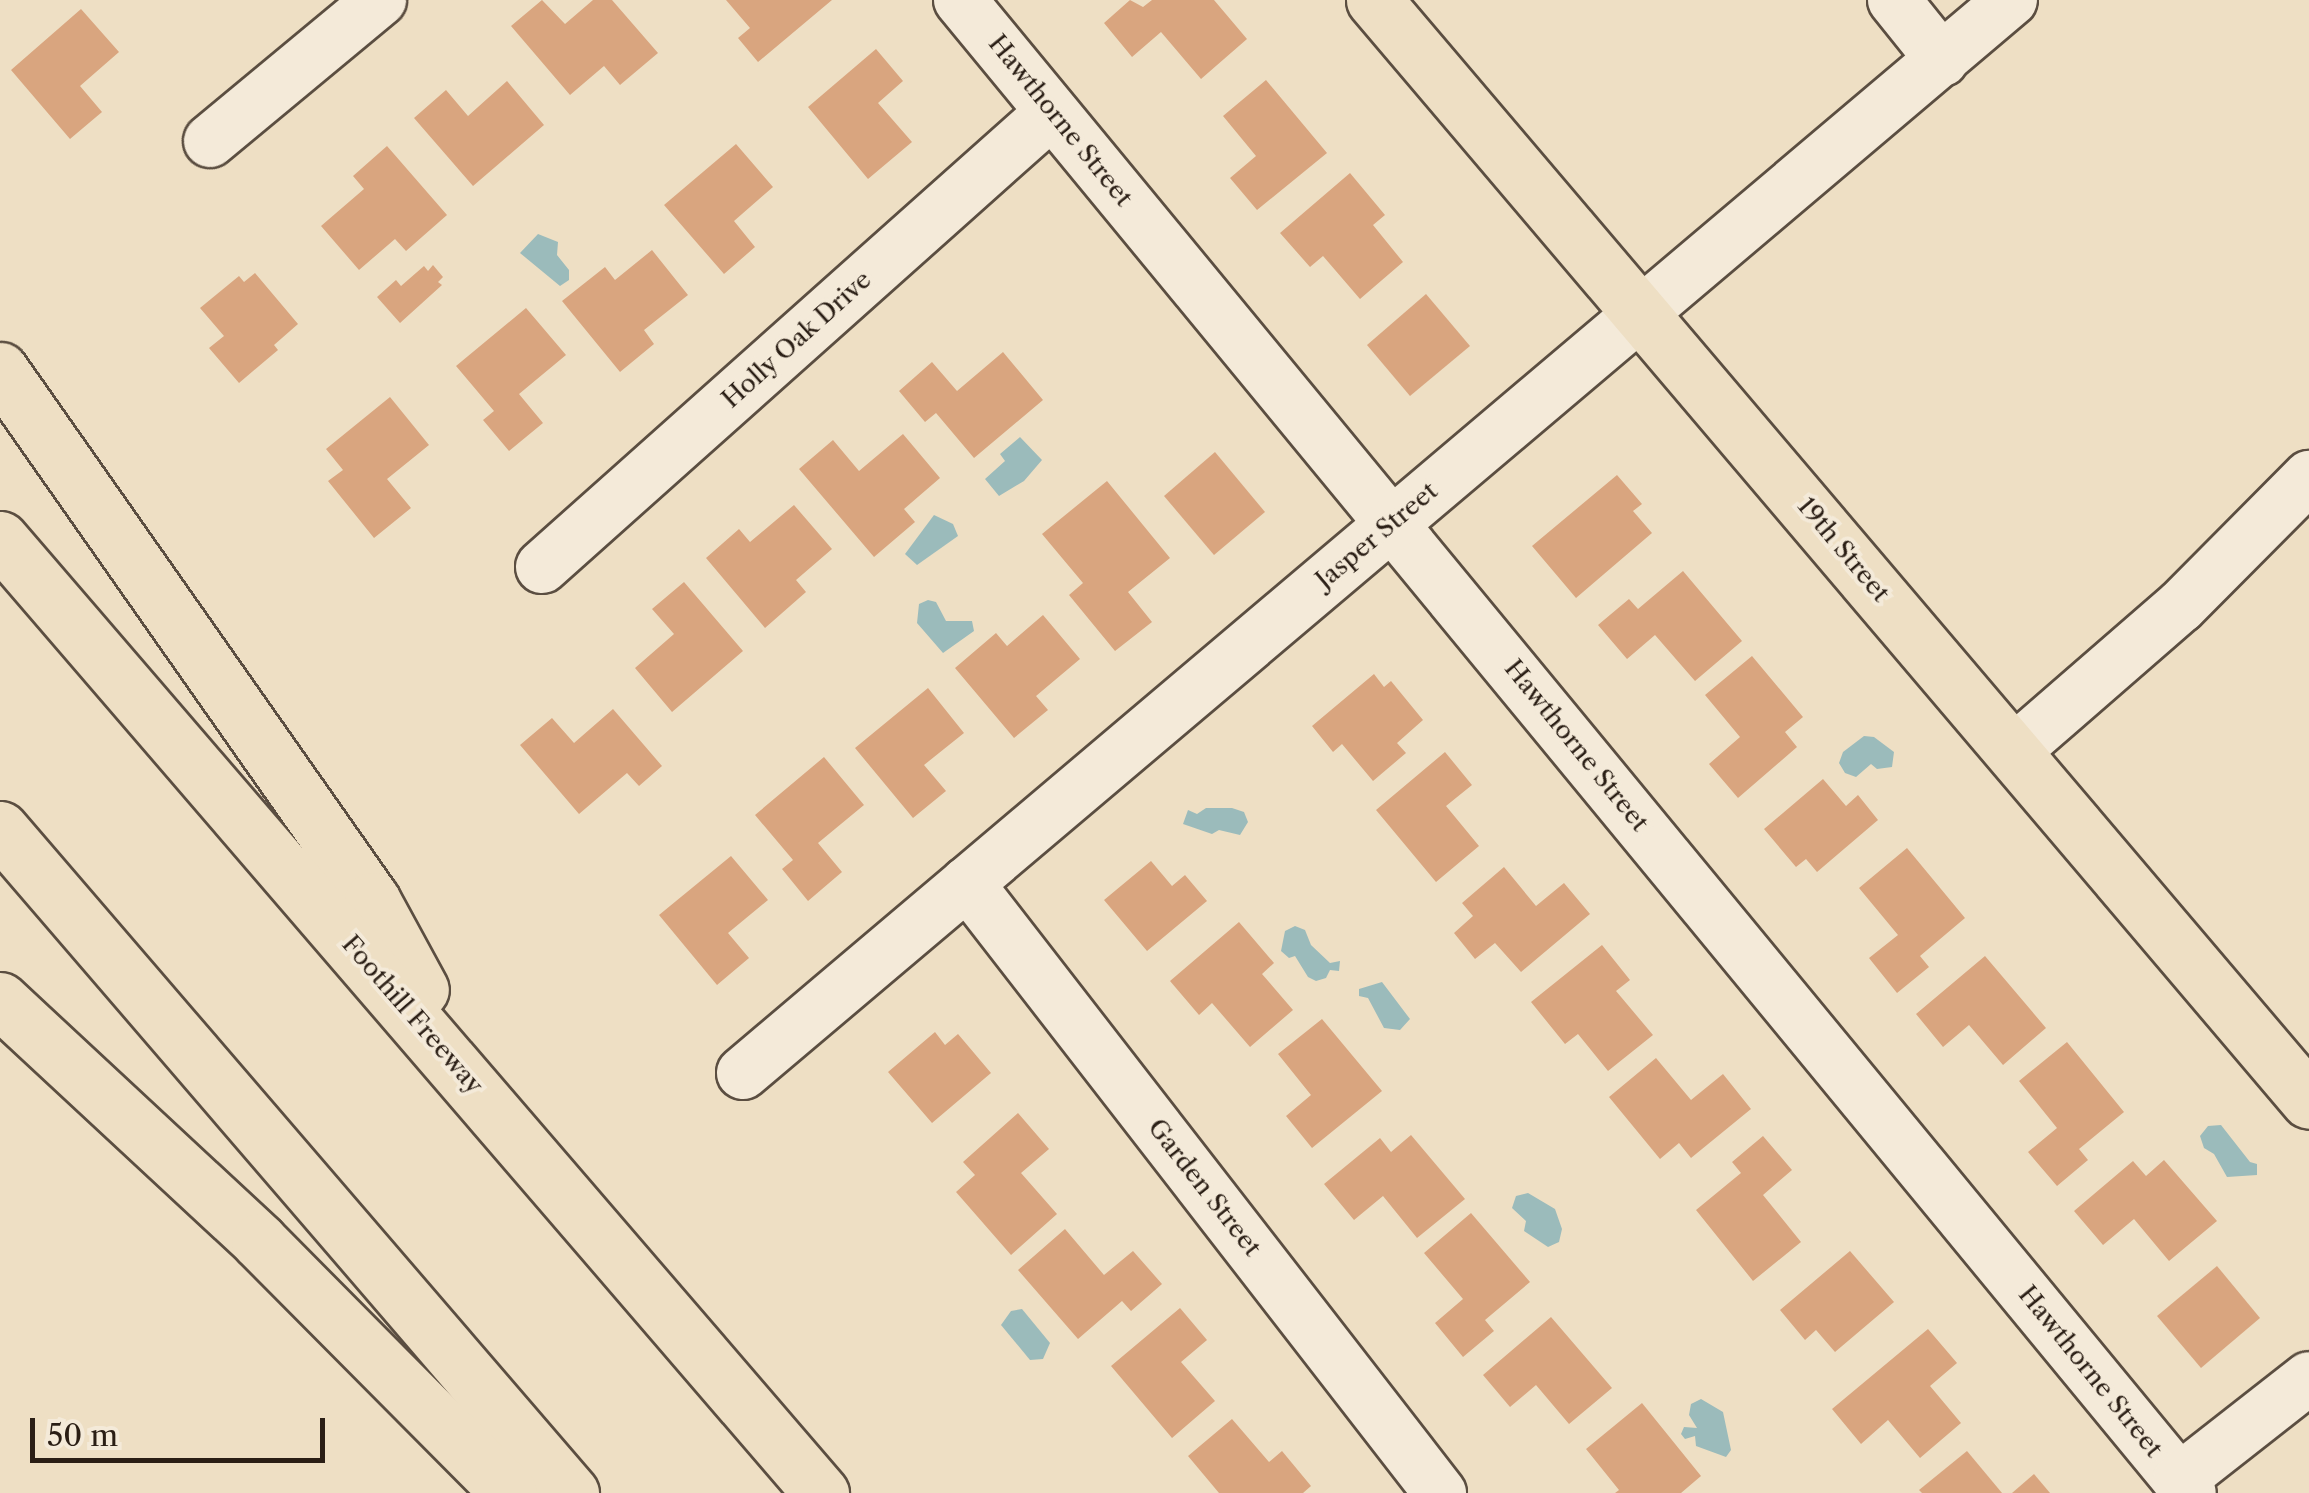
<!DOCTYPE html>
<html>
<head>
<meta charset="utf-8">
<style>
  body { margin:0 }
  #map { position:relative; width:2309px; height:1493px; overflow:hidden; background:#eedfc4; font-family:"Libre Caslon Text",serif }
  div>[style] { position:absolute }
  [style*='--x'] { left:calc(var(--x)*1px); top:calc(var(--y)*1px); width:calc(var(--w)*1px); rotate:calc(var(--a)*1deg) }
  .water>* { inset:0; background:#9bbbbb }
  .building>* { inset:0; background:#d9a57f }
  .roads { filter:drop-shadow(2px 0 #5b4e41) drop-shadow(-2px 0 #5b4e41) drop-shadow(0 2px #5b4e41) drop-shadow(0 -2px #5b4e41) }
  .minor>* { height:52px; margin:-26px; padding:0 26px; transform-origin:26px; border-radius:26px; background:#f4ead9 }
  .major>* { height:55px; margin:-27.5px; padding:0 27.5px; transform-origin:27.5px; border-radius:27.5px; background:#eedfc4 }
  .highway>* { height:55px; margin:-27.5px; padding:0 27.5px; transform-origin:27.5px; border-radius:27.5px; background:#eedfc4 }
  span { translate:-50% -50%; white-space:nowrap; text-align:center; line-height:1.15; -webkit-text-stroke:8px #f4ead9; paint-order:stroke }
  .street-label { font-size:25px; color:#2a1e15 }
  .scale { position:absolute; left:30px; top:1418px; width:295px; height:45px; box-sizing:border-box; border:5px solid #2a1e15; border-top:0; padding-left:12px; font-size:30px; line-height:35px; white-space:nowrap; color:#2a1e15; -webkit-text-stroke:8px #f4ead9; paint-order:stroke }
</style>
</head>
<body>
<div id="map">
  <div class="water">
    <i style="clip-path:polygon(538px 234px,558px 242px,557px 255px,569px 270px,569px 280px,560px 286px,520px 253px)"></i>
    <i style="clip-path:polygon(1020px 437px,1042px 460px,1024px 481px,999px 496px,985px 479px,1005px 461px,1000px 454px)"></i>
    <i style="clip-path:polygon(934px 515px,953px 524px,958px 536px,917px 565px,905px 554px)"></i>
    <i style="clip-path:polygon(928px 600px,936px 602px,946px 621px,972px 621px,974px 631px,943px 653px,917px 623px,919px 604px)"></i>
    <i style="clip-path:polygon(1864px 736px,1874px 737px,1894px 752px,1892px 767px,1877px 769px,1871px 764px,1856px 777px,1845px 773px,1839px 763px,1843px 752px)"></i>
    <i style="clip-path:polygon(1206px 808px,1232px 808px,1244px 812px,1248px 822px,1240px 835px,1219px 830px,1212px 834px,1183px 824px,1188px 810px,1197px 814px)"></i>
    <i style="clip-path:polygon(1295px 926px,1305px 930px,1311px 945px,1330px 963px,1340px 961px,1339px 971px,1330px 970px,1326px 978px,1316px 981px,1308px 977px,1295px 956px,1289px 958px,1281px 951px,1285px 931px)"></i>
    <i style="clip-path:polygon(1382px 982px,1410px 1019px,1400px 1030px,1384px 1028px,1368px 998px,1359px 996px,1359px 989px)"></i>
    <i style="clip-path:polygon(2221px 1125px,2250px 1162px,2257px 1164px,2257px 1175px,2227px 1177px,2214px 1154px,2204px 1148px,2200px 1136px,2208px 1126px)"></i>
    <i style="clip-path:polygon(1528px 1193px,1555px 1209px,1562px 1229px,1559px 1242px,1548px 1247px,1524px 1231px,1526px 1221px,1512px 1208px,1516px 1196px)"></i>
    <i style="clip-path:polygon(1022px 1309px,1050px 1343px,1043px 1359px,1030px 1360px,1001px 1325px,1011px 1311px)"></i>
    <i style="clip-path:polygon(1701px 1399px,1723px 1412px,1731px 1450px,1726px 1457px,1696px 1446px,1695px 1436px,1685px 1439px,1681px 1434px,1684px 1427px,1697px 1428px,1689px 1415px,1691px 1404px)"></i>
  </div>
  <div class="building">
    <i style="clip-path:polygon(542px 0,565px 24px,593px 0,612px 0,658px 53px,620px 85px,604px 66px,570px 95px,511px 26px)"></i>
    <i style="clip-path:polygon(726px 0,832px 0,758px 62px,738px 38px,750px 28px)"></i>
    <i style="clip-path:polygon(1130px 0,1143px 7px,1152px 0,1214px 0,1247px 39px,1201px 79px,1161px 32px,1132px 57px,1104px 23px)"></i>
    <i style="clip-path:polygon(81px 9px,119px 52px,80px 86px,102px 112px,70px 139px,11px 70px)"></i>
    <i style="clip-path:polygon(876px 49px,903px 81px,878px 103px,912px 142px,868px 179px,808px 107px)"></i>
    <i style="clip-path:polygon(1266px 80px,1327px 153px,1257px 210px,1230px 178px,1256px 156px,1223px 116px)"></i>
    <i style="clip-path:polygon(507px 81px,544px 125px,473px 186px,414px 118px,446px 90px,468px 116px)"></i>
    <i style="clip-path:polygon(736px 144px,773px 187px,734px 221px,755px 247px,724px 274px,664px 205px)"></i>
    <i style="clip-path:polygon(387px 146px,447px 215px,406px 251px,395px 239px,359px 270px,321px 226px,364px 189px,353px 176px)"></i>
    <i style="clip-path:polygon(1350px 173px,1385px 215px,1373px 225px,1403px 262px,1360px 299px,1323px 256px,1310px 267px,1280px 233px)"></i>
    <i style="clip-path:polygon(652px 250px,688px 295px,644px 330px,654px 344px,620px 372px,562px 301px,605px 267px,615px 280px)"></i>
    <i style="clip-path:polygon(433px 265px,443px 277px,438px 282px,442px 285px,400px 323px,377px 297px,396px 280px,401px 286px,424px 266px,428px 271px)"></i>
    <i style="clip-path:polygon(255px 273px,298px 324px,274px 345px,278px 350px,239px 383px,209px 348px,224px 336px,200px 308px,239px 276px,244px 282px)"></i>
    <i style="clip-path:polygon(1426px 294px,1470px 346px,1410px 396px,1367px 345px)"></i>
    <i style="clip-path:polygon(526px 308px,566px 355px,519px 394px,543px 423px,509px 451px,483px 420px,494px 411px,456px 366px)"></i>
    <i style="clip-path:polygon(1003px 352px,1043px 400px,974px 458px,936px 413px,925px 422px,899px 391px,932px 362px,957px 391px)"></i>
    <i style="clip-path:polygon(390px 397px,429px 445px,387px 479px,411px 508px,374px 538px,328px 481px,343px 470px,326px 449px)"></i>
    <i style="clip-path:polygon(903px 434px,940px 478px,904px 509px,915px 522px,874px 557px,799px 469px,833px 440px,859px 471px)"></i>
    <i style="clip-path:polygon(1215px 452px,1265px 512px,1214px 555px,1164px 496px)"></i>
    <i style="clip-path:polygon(1617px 475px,1642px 504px,1633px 511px,1652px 533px,1576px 598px,1532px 546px)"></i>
    <i style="clip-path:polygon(1107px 481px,1170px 558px,1128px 592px,1152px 622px,1115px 651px,1069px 595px,1083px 583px,1042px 534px)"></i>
    <i style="clip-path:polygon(794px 505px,832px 549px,796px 580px,806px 592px,765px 628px,706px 558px,739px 529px,750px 542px)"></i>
    <i style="clip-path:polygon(1683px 571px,1742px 641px,1695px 681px,1655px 635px,1627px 659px,1598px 625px,1629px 599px,1638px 609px)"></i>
    <i style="clip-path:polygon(684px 582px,743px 651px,672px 712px,635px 668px,674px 634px,652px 609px)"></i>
    <i style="clip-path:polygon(1043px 615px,1080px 659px,1036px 696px,1048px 710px,1014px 738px,955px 668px,996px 633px,1007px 646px)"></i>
    <i style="clip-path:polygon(1752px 656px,1803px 717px,1785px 732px,1797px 747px,1738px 798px,1709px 764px,1740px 737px,1705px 695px)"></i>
    <i style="clip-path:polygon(1374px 674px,1384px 687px,1391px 681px,1423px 720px,1397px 743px,1406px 753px,1373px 781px,1342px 744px,1333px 752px,1312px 726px)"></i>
    <i style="clip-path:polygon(928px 688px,964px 733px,924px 765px,946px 791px,913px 818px,855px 748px)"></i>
    <i style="clip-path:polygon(613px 709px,662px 766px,639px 786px,627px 773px,579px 814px,520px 745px,552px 718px,574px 743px)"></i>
    <i style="clip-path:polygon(1445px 752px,1472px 785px,1446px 806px,1479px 846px,1436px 882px,1376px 810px)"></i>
    <i style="clip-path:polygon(824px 757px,864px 805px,818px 843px,842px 872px,808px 901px,782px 869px,793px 860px,755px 815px)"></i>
    <i style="clip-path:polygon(1823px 779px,1846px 806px,1858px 795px,1878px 820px,1817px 872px,1806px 859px,1796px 867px,1764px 829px)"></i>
    <i style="clip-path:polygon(1907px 848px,1965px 918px,1920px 956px,1929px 967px,1897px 993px,1869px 958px,1898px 935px,1859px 888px)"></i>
    <i style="clip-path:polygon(731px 856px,768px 900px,728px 933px,749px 958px,717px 985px,659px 915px)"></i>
    <i style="clip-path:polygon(1151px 861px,1172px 886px,1185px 875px,1207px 901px,1147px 951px,1104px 900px)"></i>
    <i style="clip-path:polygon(1504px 867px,1536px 906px,1564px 883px,1590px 914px,1521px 972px,1495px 943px,1475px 959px,1454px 933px,1473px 916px,1462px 903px)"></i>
    <i style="clip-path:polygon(1239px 922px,1274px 963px,1262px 974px,1293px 1010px,1250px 1047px,1212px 1003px,1199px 1015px,1170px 981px)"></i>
    <i style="clip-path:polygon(1602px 945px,1630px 980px,1616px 991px,1653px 1035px,1608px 1071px,1578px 1034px,1565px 1044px,1531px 1002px)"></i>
    <i style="clip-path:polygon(1985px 956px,2046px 1028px,2003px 1065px,1969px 1025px,1943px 1047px,1916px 1014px)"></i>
    <i style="clip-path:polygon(1322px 1019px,1382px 1091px,1312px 1148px,1286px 1116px,1311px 1095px,1278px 1054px)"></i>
    <i style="clip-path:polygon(935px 1032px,945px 1045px,958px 1034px,991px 1073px,932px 1123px,888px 1072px)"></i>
    <i style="clip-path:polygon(2067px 1042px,2124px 1112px,2079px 1149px,2088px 1160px,2057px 1186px,2028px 1152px,2057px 1128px,2019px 1081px)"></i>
    <i style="clip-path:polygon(1656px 1058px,1691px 1100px,1723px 1074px,1751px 1109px,1691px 1158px,1679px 1143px,1660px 1159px,1609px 1097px)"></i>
    <i style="clip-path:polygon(1018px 1113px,1049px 1149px,1021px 1173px,1057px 1214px,1011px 1255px,956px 1192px,975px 1175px,963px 1162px)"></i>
    <i style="clip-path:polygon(1411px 1135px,1465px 1199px,1417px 1238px,1383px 1196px,1354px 1220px,1324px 1184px,1380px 1138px,1391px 1152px)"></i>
    <i style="clip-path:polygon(1763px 1136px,1792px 1170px,1763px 1195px,1801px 1242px,1753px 1281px,1696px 1210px,1741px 1173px,1732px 1162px)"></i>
    <i style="clip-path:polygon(2164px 1160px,2217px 1221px,2169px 1261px,2134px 1219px,2103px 1245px,2074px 1211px,2133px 1161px,2146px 1176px)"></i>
    <i style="clip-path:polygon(1471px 1213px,1530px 1282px,1485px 1320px,1494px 1331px,1463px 1357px,1435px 1323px,1463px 1299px,1424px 1253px)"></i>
    <i style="clip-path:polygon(1065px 1229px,1104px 1275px,1133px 1251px,1162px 1284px,1131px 1311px,1122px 1301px,1078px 1339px,1018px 1270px)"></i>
    <i style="clip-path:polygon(1850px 1251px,1894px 1302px,1835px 1352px,1816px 1330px,1805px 1340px,1780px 1310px)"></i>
    <i style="clip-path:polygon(2217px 1266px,2260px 1318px,2201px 1368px,2157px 1316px)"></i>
    <i style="clip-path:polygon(1180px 1308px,1207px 1340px,1181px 1362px,1215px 1401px,1172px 1438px,1111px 1366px)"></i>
    <i style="clip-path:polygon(1551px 1317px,1612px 1388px,1569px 1424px,1536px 1385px,1510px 1407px,1483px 1375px)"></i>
    <i style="clip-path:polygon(1928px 1329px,1957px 1363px,1930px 1386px,1961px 1423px,1920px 1458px,1888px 1420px,1861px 1444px,1832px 1409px)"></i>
    <i style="clip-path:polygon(1642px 1403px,1701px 1476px,1681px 1493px,1615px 1493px,1619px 1490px,1586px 1449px)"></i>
    <i style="clip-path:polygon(1232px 1419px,1269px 1462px,1282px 1451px,1311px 1486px,1303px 1493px,1219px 1493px,1188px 1456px)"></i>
    <i style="clip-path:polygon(1967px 1451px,2002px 1493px,1922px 1493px,1919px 1490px)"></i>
    <i style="clip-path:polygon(2034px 1474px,2050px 1493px,2012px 1493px)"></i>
  </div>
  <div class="roads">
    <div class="minor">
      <i style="--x:960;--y:0;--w:1934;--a:50.52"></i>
      <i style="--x:1894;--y:0;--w:77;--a:51.3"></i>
      <i style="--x:210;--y:141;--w:221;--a:-39.7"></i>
      <i style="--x:542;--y:567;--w:683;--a:-41.74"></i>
      <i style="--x:2014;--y:751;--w:221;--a:-41"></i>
      <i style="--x:2181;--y:606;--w:182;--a:-45.2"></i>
      <i style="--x:967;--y:883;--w:772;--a:52.21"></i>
      <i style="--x:743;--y:1073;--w:1661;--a:-40.24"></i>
      <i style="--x:2179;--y:1480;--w:165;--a:-38.1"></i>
    </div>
    <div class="major">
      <i style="--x:1374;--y:0;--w:1444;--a:49.66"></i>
    </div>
    <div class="highway">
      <i style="--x:0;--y:370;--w:648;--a:54.94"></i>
      <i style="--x:372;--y:900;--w:102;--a:61.4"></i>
      <i style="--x:0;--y:539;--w:1259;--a:49.29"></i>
      <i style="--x:0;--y:829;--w:876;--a:49.31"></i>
      <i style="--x:0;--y:1000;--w:354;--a:42.9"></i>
      <i style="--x:259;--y:1241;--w:355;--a:45.2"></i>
    </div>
  </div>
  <div class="street-label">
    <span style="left:1060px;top:121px;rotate:51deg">Hawthorne Street</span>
    <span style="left:797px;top:340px;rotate:-42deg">Holly Oak Drive</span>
    <span style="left:1377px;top:536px;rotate:-40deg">Jasper Street</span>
    <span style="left:1843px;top:550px;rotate:50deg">19th Street</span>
    <span style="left:1576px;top:746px;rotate:51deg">Hawthorne Street</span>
    <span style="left:412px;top:1015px;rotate:49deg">Foothill Freeway</span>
    <span style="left:1204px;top:1188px;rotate:52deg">Garden Street</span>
    <span style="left:2090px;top:1372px;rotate:51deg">Hawthorne Street</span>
  </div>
  <div class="scale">50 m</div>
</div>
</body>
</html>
